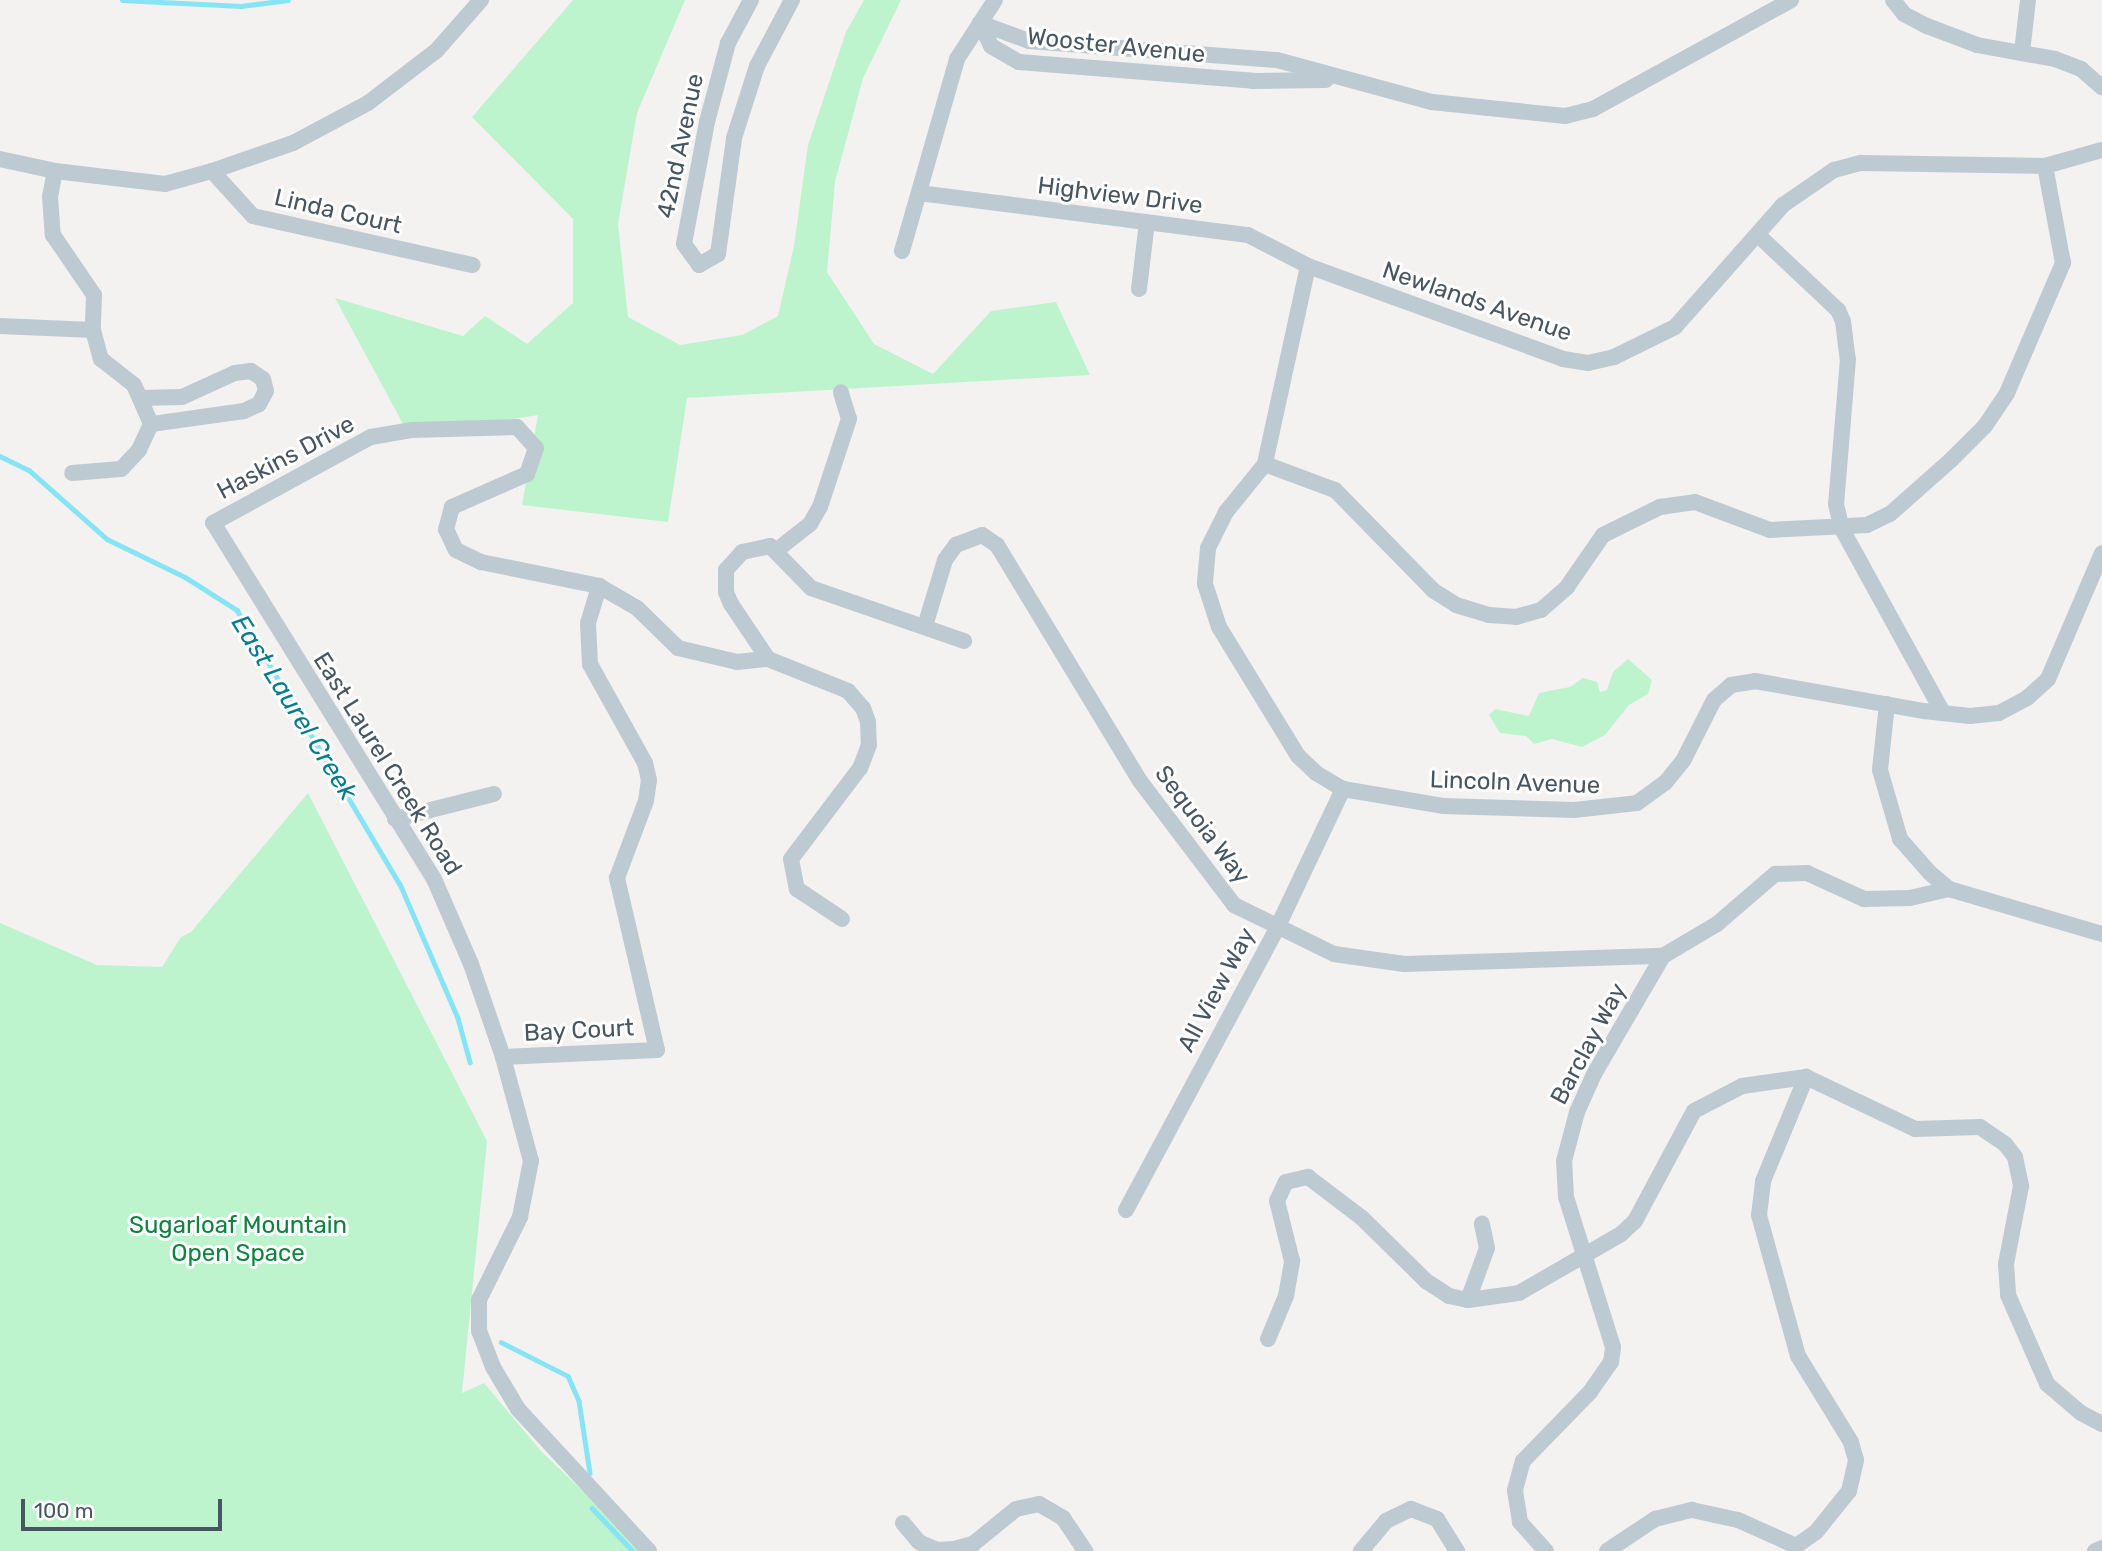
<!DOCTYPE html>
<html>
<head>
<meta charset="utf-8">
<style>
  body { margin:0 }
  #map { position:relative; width:2102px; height:1551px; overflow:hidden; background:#f4f1f1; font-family:Rubik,sans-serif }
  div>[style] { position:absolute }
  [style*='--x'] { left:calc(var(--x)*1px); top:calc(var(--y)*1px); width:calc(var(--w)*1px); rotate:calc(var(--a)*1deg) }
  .green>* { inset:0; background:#bdf4ce }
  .stream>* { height:4.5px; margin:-2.25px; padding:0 2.25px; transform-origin:2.25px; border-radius:2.25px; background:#87e4f4 }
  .minor>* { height:16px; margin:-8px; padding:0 8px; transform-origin:8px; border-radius:8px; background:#becad2 }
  span { translate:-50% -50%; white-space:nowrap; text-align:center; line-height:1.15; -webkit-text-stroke:6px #fff; paint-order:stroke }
  .street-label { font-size:24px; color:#475661 }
  .park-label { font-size:24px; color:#0f8442 }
  .water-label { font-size:26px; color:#047c90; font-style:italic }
  .scale { position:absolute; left:21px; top:1499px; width:201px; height:32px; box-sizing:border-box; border:4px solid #475661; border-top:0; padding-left:9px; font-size:21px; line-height:24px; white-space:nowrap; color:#475661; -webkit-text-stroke:5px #fff; paint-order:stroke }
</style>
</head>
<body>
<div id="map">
  <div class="green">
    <i style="clip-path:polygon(573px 0,685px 0,637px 113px,618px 224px,628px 317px,680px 345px,742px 335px,778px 316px,794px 246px,808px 145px,846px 32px,864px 0,901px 0,863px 78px,835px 182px,827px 272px,874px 344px,933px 374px,991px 311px,1056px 302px,1090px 375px,687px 398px,668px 522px,522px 505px,538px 415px,409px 435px,335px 298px,463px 336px,485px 316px,527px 344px,573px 303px,573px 219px,472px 117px)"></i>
    <i style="clip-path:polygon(1628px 659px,1652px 680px,1648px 694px,1629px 705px,1605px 735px,1582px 747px,1552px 739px,1534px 744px,1526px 736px,1500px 733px,1489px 715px,1495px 709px,1529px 716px,1539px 693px,1570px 687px,1583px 678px,1597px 682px,1600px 692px,1607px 690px,1613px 672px)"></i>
    <i style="clip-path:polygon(308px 793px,487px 1141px,462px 1393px,484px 1383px,541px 1451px,645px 1551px,0 1551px,0 923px,97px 965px,162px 967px,181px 937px,191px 932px)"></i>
  </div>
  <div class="stream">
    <i style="--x:122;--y:0;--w:119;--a:2.9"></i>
    <i style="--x:241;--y:6;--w:47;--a:-7.3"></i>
    <i style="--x:0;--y:456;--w:32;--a:26"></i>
    <i style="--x:29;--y:470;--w:104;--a:41.5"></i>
    <i style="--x:107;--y:539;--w:87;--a:26"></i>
    <i style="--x:185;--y:577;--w:62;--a:32.4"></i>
    <i style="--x:237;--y:610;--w:319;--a:59.3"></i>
    <i style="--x:400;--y:884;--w:146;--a:66.6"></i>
    <i style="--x:458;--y:1018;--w:46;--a:74.7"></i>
    <i style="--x:501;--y:1342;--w:75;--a:26.9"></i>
    <i style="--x:568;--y:1376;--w:27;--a:66"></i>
    <i style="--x:579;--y:1401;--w:73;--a:81.3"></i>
    <i style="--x:592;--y:1508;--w:59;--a:46.4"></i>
  </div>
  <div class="minor">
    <i style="--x:751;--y:0;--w:49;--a:118.1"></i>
    <i style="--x:728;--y:43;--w:82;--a:104.9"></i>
    <i style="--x:707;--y:122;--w:124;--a:100.7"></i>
    <i style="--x:684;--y:244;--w:26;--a:54"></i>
    <i style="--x:699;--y:265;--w:22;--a:-30"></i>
    <i style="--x:718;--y:254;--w:117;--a:-82.1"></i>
    <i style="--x:734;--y:138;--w:76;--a:-72.3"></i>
    <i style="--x:757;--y:66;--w:75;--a:-62.1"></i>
    <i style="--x:1893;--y:0;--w:18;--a:52"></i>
    <i style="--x:1904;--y:14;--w:26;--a:28"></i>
    <i style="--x:1927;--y:26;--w:53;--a:20.8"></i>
    <i style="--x:1977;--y:45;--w:79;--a:10.2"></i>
    <i style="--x:2055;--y:59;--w:28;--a:21"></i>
    <i style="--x:2081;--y:69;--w:28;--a:41"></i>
    <i style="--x:980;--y:23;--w:52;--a:20.2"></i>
    <i style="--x:1029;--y:41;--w:249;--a:4.4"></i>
    <i style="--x:1277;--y:60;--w:161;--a:15.2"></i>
    <i style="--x:1432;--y:102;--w:134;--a:6"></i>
    <i style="--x:1565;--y:116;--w:29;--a:-14"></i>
    <i style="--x:1593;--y:109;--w:226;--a:-28.8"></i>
    <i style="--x:980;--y:23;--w:25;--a:64"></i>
    <i style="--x:991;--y:46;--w:32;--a:30"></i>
    <i style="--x:1019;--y:62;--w:235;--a:4.6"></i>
    <i style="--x:1253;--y:81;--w:73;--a:-0.8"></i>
    <i style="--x:2022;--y:52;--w:52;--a:-83.4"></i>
    <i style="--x:0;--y:159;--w:56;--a:12.3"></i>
    <i style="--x:55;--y:171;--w:111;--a:6.7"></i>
    <i style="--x:165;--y:184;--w:49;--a:-15.5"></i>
    <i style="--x:212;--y:171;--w:86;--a:-19.1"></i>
    <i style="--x:293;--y:143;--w:85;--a:-28.1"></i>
    <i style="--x:368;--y:103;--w:87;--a:-37.5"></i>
    <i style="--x:437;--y:50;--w:67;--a:-48.7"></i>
    <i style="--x:55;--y:171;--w:25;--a:101"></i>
    <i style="--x:50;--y:196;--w:39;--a:86"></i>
    <i style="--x:53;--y:235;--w:73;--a:55.7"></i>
    <i style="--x:94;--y:295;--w:35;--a:92"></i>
    <i style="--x:93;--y:330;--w:30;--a:75"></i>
    <i style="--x:101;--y:359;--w:42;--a:38.2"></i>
    <i style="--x:134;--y:385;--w:43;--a:66.4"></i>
    <i style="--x:151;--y:424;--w:29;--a:115"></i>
    <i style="--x:139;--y:450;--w:26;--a:133"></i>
    <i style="--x:121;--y:469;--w:49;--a:175.3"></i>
    <i style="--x:212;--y:171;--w:61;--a:47.7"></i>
    <i style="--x:253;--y:216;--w:225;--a:12.6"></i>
    <i style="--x:919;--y:193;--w:332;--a:7.3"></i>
    <i style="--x:1248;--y:235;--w:68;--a:27.3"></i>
    <i style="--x:1308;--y:266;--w:271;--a:20"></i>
    <i style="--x:1563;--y:359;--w:25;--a:9"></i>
    <i style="--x:1588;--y:363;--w:27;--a:-13"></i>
    <i style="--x:1614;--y:357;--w:68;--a:-26.2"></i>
    <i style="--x:1675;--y:327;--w:163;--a:-48.5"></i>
    <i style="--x:1783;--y:205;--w:62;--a:-34.5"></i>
    <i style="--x:1834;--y:170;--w:28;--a:-15"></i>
    <i style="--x:1861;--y:163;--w:184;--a:0.9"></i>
    <i style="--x:2045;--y:166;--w:59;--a:-15.7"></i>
    <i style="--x:1758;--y:235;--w:110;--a:43.2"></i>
    <i style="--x:1838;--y:310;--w:12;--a:66"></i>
    <i style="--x:1843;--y:321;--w:38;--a:83"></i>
    <i style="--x:1848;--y:359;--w:145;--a:94.7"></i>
    <i style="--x:1836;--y:504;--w:26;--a:77"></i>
    <i style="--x:1842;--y:529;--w:210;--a:61.2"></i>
    <i style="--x:902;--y:251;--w:200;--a:-74"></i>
    <i style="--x:957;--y:59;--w:70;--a:-57.2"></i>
    <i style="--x:1308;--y:266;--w:203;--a:102.3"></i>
    <i style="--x:1265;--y:464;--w:62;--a:129.1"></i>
    <i style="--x:1226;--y:512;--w:40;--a:116.6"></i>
    <i style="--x:1208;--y:548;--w:36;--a:95"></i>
    <i style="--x:1205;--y:584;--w:45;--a:72"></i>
    <i style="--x:1219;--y:627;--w:151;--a:58.5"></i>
    <i style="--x:1298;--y:756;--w:25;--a:43"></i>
    <i style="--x:1316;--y:773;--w:31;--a:31"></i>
    <i style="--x:1343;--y:789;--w:101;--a:9.6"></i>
    <i style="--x:1443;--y:806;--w:131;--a:1.7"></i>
    <i style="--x:1574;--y:810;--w:63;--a:-6.3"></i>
    <i style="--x:1637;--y:803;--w:34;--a:-36"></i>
    <i style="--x:1665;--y:783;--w:28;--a:-51"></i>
    <i style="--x:1683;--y:761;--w:68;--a:-63.1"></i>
    <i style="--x:1714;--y:700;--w:23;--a:-41"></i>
    <i style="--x:1731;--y:685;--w:24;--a:-9"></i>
    <i style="--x:1755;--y:681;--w:172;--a:10.1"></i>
    <i style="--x:1924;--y:711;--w:46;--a:6.2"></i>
    <i style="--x:1970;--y:716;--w:29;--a:-6"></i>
    <i style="--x:1999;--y:713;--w:32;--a:-28"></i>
    <i style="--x:2027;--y:698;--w:28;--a:-42"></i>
    <i style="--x:2048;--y:679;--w:137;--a:-66.8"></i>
    <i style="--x:1139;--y:289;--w:67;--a:-83.2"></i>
    <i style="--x:0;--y:326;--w:93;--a:2.5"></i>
    <i style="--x:141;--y:398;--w:41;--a:-1.4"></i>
    <i style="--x:182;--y:397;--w:58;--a:-24.4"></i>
    <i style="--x:235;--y:373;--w:16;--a:-7"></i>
    <i style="--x:251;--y:371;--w:14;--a:34"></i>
    <i style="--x:263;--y:379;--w:12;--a:76"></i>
    <i style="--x:266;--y:391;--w:15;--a:118"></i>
    <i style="--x:259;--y:404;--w:17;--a:155"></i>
    <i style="--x:244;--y:411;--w:94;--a:172"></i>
    <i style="--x:1265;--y:464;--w:75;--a:20.4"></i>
    <i style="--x:1335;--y:490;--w:141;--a:45.6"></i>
    <i style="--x:1434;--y:591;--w:26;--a:32"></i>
    <i style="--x:1456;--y:605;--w:34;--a:17"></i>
    <i style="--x:1489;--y:615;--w:27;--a:4"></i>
    <i style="--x:1516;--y:617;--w:26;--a:-16"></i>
    <i style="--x:1541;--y:610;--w:35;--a:-41"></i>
    <i style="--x:1567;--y:587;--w:63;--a:-55.3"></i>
    <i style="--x:1603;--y:535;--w:64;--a:-26.2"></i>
    <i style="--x:1660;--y:507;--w:35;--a:-8"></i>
    <i style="--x:1695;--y:502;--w:80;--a:20.5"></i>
    <i style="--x:1770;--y:530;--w:97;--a:-3"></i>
    <i style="--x:1867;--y:525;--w:25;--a:-26"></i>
    <i style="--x:1890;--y:514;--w:81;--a:-41.5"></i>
    <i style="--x:1951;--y:460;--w:48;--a:-45"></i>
    <i style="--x:1985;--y:426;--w:40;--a:-56"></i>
    <i style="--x:2007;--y:393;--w:142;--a:-66.7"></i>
    <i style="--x:2063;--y:263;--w:99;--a:-100.5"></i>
    <i style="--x:777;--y:550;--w:42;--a:-38.2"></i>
    <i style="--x:810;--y:524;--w:20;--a:-60"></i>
    <i style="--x:820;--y:507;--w:93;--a:-71.8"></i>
    <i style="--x:849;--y:419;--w:28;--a:-107"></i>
    <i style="--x:925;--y:626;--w:69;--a:-73.1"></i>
    <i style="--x:945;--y:560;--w:19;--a:-54"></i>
    <i style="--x:956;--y:545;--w:28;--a:-21"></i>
    <i style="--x:982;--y:535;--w:18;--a:34"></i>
    <i style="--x:997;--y:545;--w:276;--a:58.8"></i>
    <i style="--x:1140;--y:781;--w:156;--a:52.8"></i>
    <i style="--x:1234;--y:905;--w:111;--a:26.1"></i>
    <i style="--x:1334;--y:954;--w:71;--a:8.1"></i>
    <i style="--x:1404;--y:964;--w:259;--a:-1.8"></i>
    <i style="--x:768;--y:659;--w:86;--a:21.8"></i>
    <i style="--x:848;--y:691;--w:23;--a:49"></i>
    <i style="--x:863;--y:708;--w:15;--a:70"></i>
    <i style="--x:868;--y:722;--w:23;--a:88"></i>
    <i style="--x:869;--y:745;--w:25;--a:111"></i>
    <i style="--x:860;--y:768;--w:114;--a:127.2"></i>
    <i style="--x:791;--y:859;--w:31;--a:79"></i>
    <i style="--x:797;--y:889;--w:54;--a:33.7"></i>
    <i style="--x:1887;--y:704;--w:66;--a:96.1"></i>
    <i style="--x:1880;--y:770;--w:72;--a:73.8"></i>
    <i style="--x:1900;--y:839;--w:45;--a:48.6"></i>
    <i style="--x:1930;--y:873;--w:25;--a:40"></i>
    <i style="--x:1949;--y:889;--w:159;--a:16.4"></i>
    <i style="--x:395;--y:819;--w:102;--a:-14.2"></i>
    <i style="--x:503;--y:1057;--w:154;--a:-2.6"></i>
    <i style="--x:657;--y:1050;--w:177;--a:-103.1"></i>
    <i style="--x:617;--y:878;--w:82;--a:-69.4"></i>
    <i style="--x:646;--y:801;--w:21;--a:-82"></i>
    <i style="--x:649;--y:780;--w:17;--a:-103"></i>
    <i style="--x:645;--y:763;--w:113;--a:-119.1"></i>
    <i style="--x:590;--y:664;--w:41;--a:-92.8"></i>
    <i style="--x:588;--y:623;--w:39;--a:-73"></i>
    <i style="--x:1126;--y:1210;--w:320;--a:-61.8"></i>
    <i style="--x:1277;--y:928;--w:154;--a:-64.6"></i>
    <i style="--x:1468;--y:1300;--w:55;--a:-69.9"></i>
    <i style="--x:1487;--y:1248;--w:25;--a:-102"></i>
    <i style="--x:1268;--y:1339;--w:47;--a:-67.3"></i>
    <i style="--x:1286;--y:1296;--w:36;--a:-80"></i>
    <i style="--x:1292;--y:1261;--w:62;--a:-104"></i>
    <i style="--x:1277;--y:1201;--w:21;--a:-65"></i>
    <i style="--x:1286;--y:1182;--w:23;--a:-13"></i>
    <i style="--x:1308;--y:1177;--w:68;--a:37.2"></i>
    <i style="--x:1362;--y:1218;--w:90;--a:44.5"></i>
    <i style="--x:1426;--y:1281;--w:27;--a:33"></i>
    <i style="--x:1449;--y:1296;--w:19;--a:12"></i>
    <i style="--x:1468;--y:1300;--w:51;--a:-7.8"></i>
    <i style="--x:1519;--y:1293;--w:118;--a:-30"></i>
    <i style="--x:1621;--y:1234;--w:19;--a:-43"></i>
    <i style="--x:1635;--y:1221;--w:125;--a:-61.8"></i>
    <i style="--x:1694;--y:1111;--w:54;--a:-27.5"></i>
    <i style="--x:1742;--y:1086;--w:65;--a:-8"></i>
    <i style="--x:1806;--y:1077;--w:121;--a:25.5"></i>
    <i style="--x:1915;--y:1129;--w:65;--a:-1.8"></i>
    <i style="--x:1980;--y:1127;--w:30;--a:34"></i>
    <i style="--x:2005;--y:1144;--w:16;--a:52"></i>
    <i style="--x:2015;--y:1157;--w:30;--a:78"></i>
    <i style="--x:2021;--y:1186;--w:79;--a:100.9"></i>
    <i style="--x:2006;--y:1264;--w:31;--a:86"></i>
    <i style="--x:2008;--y:1295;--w:97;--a:66.3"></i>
    <i style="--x:2047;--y:1384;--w:45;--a:40.5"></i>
    <i style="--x:2081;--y:1413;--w:24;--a:28"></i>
    <i style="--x:903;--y:1523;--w:25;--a:50"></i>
    <i style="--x:919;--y:1542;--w:20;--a:24"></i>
    <i style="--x:937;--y:1550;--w:17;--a:-3"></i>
    <i style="--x:954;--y:1549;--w:20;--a:-15"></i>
    <i style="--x:973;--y:1544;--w:55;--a:-39.1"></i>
    <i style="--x:1016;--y:1509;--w:24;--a:-12"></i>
    <i style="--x:1039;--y:1504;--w:28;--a:30"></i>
    <i style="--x:1063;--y:1518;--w:40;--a:56"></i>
    <i style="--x:649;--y:1551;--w:193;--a:-132.7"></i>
    <i style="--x:518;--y:1409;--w:49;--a:-120.8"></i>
    <i style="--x:493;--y:1367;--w:39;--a:-111"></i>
    <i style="--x:479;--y:1331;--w:31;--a:-90"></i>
    <i style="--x:479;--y:1300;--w:93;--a:-63.7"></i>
    <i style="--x:520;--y:1217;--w:57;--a:-78.9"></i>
    <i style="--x:531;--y:1161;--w:108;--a:-105.1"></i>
    <i style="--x:503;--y:1057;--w:98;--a:-109"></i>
    <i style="--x:471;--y:964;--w:93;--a:-113.5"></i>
    <i style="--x:434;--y:879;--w:419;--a:-121.8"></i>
    <i style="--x:213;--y:523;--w:180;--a:-28.6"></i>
    <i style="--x:371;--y:437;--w:42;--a:-9.7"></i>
    <i style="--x:412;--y:430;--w:105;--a:-1.6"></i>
    <i style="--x:517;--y:427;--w:28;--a:48"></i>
    <i style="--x:536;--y:448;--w:28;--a:109"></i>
    <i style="--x:527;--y:474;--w:82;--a:156.3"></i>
    <i style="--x:452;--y:507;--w:23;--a:105"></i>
    <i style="--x:446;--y:529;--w:23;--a:65"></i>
    <i style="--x:456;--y:550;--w:28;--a:26"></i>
    <i style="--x:481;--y:562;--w:120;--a:11.5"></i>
    <i style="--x:599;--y:586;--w:44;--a:30.1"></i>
    <i style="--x:637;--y:608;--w:57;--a:44.3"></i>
    <i style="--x:678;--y:648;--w:61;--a:13.3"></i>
    <i style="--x:737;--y:662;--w:31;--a:-6"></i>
    <i style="--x:768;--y:659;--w:66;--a:-123.9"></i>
    <i style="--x:731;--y:604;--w:13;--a:-113"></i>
    <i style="--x:726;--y:592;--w:22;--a:-90"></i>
    <i style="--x:726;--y:570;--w:24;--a:-48"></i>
    <i style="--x:742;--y:552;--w:29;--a:-12"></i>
    <i style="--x:770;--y:546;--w:59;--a:45.7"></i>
    <i style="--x:811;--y:588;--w:162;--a:19.1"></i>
    <i style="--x:1361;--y:1551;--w:39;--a:-50"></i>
    <i style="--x:1386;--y:1521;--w:28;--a:-26"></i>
    <i style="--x:1411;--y:1509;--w:28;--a:21"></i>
    <i style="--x:1437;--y:1519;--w:38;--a:58"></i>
    <i style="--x:1546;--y:1551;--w:39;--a:-132"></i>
    <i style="--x:1520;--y:1522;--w:32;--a:-99"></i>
    <i style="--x:1515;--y:1490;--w:30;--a:-75"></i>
    <i style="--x:1523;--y:1461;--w:96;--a:-45.8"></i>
    <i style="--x:1590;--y:1392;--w:37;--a:-55"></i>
    <i style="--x:1611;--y:1362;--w:15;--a:-82"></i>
    <i style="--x:1613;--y:1347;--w:157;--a:-107.4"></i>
    <i style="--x:1566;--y:1197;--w:36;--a:-93"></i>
    <i style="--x:1564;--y:1161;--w:51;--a:-75.1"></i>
    <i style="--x:1577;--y:1112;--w:42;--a:-65.9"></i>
    <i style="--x:1594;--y:1074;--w:137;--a:-59.7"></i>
    <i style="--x:1663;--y:956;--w:63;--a:-30.7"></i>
    <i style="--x:1717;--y:924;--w:77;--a:-40.8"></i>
    <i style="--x:1775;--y:874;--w:32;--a:-2"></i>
    <i style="--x:1807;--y:873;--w:63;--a:24.5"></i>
    <i style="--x:1864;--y:899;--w:46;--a:-1.2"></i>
    <i style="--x:1910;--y:898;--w:40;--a:-13"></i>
    <i style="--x:1607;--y:1551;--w:58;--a:-33.7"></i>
    <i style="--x:1655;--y:1519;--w:38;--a:-14"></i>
    <i style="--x:1692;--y:1510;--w:47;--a:12.3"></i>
    <i style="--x:1738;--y:1520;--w:64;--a:24.1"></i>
    <i style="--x:1796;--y:1546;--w:24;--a:-35"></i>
    <i style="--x:1816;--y:1532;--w:53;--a:-51.2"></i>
    <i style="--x:1849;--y:1491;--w:32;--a:-77"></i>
    <i style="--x:1856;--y:1460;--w:19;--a:-106"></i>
    <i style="--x:1851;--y:1442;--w:101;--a:-121.6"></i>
    <i style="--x:1798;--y:1356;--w:146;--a:-105.5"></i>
    <i style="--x:1759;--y:1215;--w:34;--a:-83"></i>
    <i style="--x:1763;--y:1181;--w:113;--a:-67.5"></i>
    <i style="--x:2095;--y:1551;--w:8;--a:-23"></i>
  </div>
  <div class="street-label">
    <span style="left:1116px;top:46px;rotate:6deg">Wooster Avenue</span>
    <span style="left:681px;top:146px;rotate:-78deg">42nd Avenue</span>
    <span style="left:1120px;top:196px;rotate:7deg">Highview Drive</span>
    <span style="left:338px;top:212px;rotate:13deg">Linda Court</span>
    <span style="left:1477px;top:302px;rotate:19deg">Newlands Avenue</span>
    <span style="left:286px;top:458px;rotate:-28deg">Haskins Drive</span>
    <span style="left:387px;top:764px;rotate:58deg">East Laurel Creek Road</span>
    <span style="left:1515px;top:783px;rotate:2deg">Lincoln Avenue</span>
    <span style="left:1202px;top:825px;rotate:53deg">Sequoia Way</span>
    <span style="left:1217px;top:990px;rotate:-62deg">All View Way</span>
    <span style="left:579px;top:1031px;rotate:-3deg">Bay Court</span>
    <span style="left:1589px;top:1044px;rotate:-62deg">Barclay Way</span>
  </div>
  <div class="park-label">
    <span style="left:238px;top:1240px">Sugarloaf Mountain<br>Open Space</span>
  </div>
  <div class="water-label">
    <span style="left:294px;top:708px;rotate:58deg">East Laurel Creek</span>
  </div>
  <div class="scale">100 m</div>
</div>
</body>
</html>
